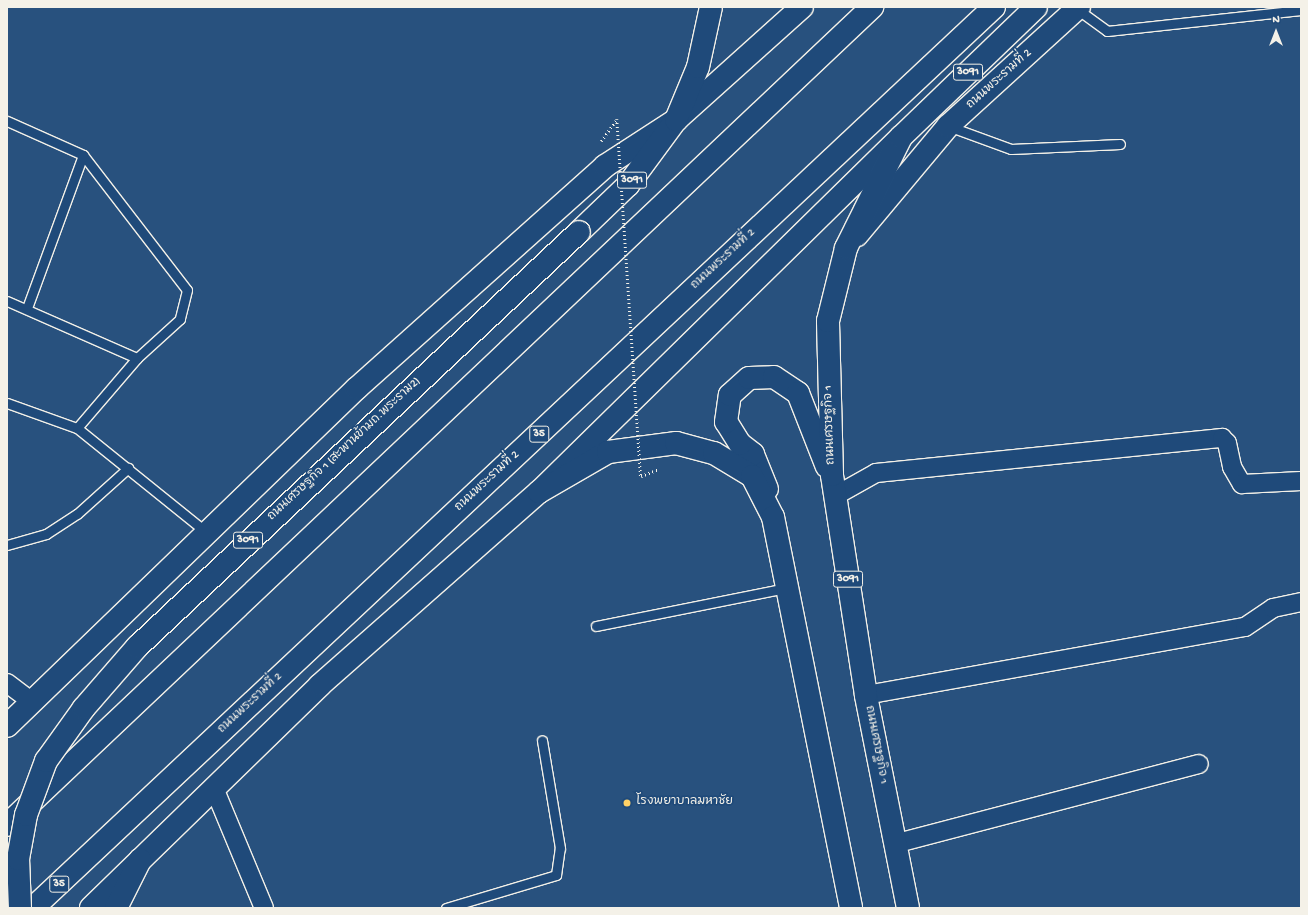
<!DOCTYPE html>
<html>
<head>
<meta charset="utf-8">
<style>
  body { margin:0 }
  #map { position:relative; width:1308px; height:915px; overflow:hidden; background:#28517e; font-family:"Gochi Hand","Playpen Sans Thai",sans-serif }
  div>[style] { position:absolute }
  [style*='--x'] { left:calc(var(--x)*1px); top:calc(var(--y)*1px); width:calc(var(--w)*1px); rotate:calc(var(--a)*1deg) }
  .path>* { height:2.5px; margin-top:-1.25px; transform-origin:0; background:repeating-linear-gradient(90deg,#f4f1e8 0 1px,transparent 0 4px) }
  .roads { filter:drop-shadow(1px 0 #f4f1e8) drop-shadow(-1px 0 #f4f1e8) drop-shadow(0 1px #f4f1e8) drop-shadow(0 -1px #f4f1e8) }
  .service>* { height:9px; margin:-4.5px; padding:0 4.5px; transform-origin:4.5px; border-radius:4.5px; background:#1f4a7a }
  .minor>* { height:18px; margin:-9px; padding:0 9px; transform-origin:9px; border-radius:9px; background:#1f4a7a }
  .secondary>* { height:22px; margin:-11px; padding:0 11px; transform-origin:11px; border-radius:11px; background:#1f4a7a }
  .primary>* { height:22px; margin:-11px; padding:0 11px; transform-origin:11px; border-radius:11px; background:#1f4a7a }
  .trunk>* { height:22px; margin:-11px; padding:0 11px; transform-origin:11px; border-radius:11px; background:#1f4a7a }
  .path-bridge>* { height:2.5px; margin-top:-1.25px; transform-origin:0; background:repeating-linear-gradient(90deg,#f4f1e8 0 1px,transparent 0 4px) }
  .bridges { filter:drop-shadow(1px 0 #f4f1e8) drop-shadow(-1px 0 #f4f1e8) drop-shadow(0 1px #f4f1e8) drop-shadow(0 -1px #f4f1e8) }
  .primary-bridge>* { height:22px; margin:-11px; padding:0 11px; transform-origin:11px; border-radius:11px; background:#1f4a7a }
  .dots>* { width:11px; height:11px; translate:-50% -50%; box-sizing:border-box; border:2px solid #1f4a7a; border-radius:50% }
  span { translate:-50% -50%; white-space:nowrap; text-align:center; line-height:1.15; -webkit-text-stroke:3.5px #1f4a7a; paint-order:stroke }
  .shield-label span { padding:1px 3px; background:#1f4a7a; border:1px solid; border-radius:3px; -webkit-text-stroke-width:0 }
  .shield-label { font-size:11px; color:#f4f1e8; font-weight:700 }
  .street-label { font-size:12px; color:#f4f1e8 }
  .poi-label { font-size:12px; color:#f4f1e8 }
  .left { translate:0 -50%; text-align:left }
  .frame { position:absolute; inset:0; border:8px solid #f4f1e8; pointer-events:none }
  .north { position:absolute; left:1256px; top:12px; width:40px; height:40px; -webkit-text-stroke:3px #1f4a7a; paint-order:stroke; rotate:0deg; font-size:11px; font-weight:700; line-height:16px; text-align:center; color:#f4f1e8 }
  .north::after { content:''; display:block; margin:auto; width:14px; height:18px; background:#f4f1e8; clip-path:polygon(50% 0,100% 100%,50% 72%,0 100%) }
</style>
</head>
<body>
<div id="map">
  <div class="path">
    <i style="--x:601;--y:141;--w:27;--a:-54"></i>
    <i style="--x:641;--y:476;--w:19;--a:-21"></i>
  </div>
  <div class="roads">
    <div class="service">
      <i style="--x:1077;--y:9;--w:37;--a:36"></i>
      <i style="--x:1107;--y:31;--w:195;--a:-6.2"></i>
      <i style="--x:7;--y:121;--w:83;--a:24.1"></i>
      <i style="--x:83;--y:155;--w:170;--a:52.4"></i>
      <i style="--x:187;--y:290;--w:30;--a:104"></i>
      <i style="--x:180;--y:319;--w:58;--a:137.8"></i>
      <i style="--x:137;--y:358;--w:92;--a:130.6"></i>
      <i style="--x:948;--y:126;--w:67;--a:20.1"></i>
      <i style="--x:1011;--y:149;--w:109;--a:-2.6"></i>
      <i style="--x:7;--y:301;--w:142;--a:23.7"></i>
      <i style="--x:27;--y:308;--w:163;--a:-69.9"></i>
      <i style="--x:7;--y:403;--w:74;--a:19.7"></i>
      <i style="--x:77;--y:428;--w:167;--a:38.9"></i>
      <i style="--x:7;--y:545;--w:41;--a:-15.8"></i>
      <i style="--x:46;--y:534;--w:37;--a:-33"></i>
      <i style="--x:77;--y:514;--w:69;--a:-42"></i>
      <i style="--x:596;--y:626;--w:195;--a:-11.3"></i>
      <i style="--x:446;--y:908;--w:115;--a:-16.7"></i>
      <i style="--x:556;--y:875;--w:27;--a:-82"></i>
      <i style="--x:560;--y:848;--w:109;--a:-99.5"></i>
    </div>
    <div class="minor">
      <i style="--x:835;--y:496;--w:47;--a:-29.3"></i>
      <i style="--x:876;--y:473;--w:348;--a:-5.8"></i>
      <i style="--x:1222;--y:438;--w:7;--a:45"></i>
      <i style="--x:1227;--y:443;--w:25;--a:78"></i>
      <i style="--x:1232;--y:467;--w:20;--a:60"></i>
      <i style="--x:1242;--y:484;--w:59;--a:-2.9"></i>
      <i style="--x:7;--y:683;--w:31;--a:37"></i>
      <i style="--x:866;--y:695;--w:385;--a:-10.2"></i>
      <i style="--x:1245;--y:627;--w:34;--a:-34"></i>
      <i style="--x:1273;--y:608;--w:29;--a:-12"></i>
      <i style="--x:214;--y:788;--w:130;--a:67.4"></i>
      <i style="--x:894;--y:844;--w:315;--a:-14.7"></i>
    </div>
    <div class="secondary">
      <i style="--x:857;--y:235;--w:142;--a:-50.1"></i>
      <i style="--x:948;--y:126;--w:177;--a:-42.3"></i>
      <i style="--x:7;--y:726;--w:487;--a:-44"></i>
      <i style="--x:357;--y:388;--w:333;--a:-41.8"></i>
      <i style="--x:605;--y:166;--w:85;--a:-32.9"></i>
      <i style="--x:676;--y:120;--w:169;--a:-41.9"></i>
      <i style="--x:91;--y:908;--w:320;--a:-44.2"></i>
      <i style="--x:320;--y:685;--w:292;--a:-41.4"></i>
      <i style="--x:539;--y:492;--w:504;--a:-44.44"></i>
    </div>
    <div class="primary">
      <i style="--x:579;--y:232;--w:68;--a:-43.8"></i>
      <i style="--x:628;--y:185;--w:81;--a:-53.6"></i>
      <i style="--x:676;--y:120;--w:57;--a:-67.5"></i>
      <i style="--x:698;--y:67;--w:61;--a:-77.8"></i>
      <i style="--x:767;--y:489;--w:38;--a:-112"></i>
      <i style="--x:753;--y:454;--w:16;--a:-142"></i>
      <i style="--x:740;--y:444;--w:26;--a:-122"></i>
      <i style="--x:726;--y:422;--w:27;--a:-82"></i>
      <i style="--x:730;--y:395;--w:25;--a:-42"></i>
      <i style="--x:749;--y:378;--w:25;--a:-2"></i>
      <i style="--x:774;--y:377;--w:29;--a:34"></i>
      <i style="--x:798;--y:393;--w:79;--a:68.6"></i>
      <i style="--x:539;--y:492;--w:80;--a:-30.1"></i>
      <i style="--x:608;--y:452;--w:69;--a:-7.5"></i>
      <i style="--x:676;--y:443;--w:39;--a:15"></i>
      <i style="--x:714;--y:453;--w:44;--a:31.2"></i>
      <i style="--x:752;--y:476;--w:46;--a:62.9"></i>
      <i style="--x:773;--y:517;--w:399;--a:78.7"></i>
      <i style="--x:116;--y:908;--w:54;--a:-63.4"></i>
      <i style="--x:908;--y:908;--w:217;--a:-101.2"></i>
      <i style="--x:866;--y:695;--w:223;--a:-98.8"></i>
      <i style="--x:832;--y:475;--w:154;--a:-91.5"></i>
      <i style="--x:828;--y:321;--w:75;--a:-76.1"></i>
      <i style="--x:846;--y:248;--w:124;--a:-63.6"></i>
      <i style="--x:901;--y:137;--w:187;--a:-43.9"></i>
    </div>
    <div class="trunk">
      <i style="--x:7;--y:825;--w:1191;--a:-43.4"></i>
      <i style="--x:33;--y:908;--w:1317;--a:-43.15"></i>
    </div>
  </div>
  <div class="path-bridge">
    <i style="--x:617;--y:119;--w:358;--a:86.2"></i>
  </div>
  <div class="bridges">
    <div class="primary-bridge">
      <i style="--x:20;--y:908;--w:49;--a:-92.3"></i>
      <i style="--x:18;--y:859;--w:45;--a:-79.7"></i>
      <i style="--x:26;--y:815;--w:58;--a:-69.7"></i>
      <i style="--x:46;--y:761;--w:65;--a:-54.4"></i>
      <i style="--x:84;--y:708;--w:81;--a:-49"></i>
      <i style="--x:137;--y:647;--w:606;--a:-43.2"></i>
    </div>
  </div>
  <div class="dots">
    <i style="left:627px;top:803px;background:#ffd166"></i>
  </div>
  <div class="shield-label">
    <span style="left:968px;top:72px">3091</span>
    <span style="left:632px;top:180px">3091</span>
    <span style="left:539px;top:434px">35</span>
    <span style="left:248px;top:540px">3091</span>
    <span style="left:848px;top:579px">3091</span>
    <span style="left:59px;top:884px">35</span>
  </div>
  <div class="street-label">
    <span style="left:1000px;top:80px;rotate:-42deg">ถนนพระรามที่ 2</span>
    <span style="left:724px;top:260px;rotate:-43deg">ถนนพระรามที่ 2</span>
    <span style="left:831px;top:425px;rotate:-92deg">ถนนเศรษฐกิจ 1</span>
    <span style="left:345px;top:450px;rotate:-43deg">ถนนเศรษฐกิจ 1 (สะพานข้ามถ.พระราม2)</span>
    <span style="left:488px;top:482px;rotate:-43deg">ถนนพระรามที่ 2</span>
    <span style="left:251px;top:704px;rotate:-43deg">ถนนพระรามที่ 2</span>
    <span style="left:875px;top:745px;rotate:79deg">ถนนเศรษฐกิจ 1</span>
  </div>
  <div class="poi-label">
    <span class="left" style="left:636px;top:803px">โรงพยาบาลมหาชัย</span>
  </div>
  <div class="frame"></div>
  <div class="north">N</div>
</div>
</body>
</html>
